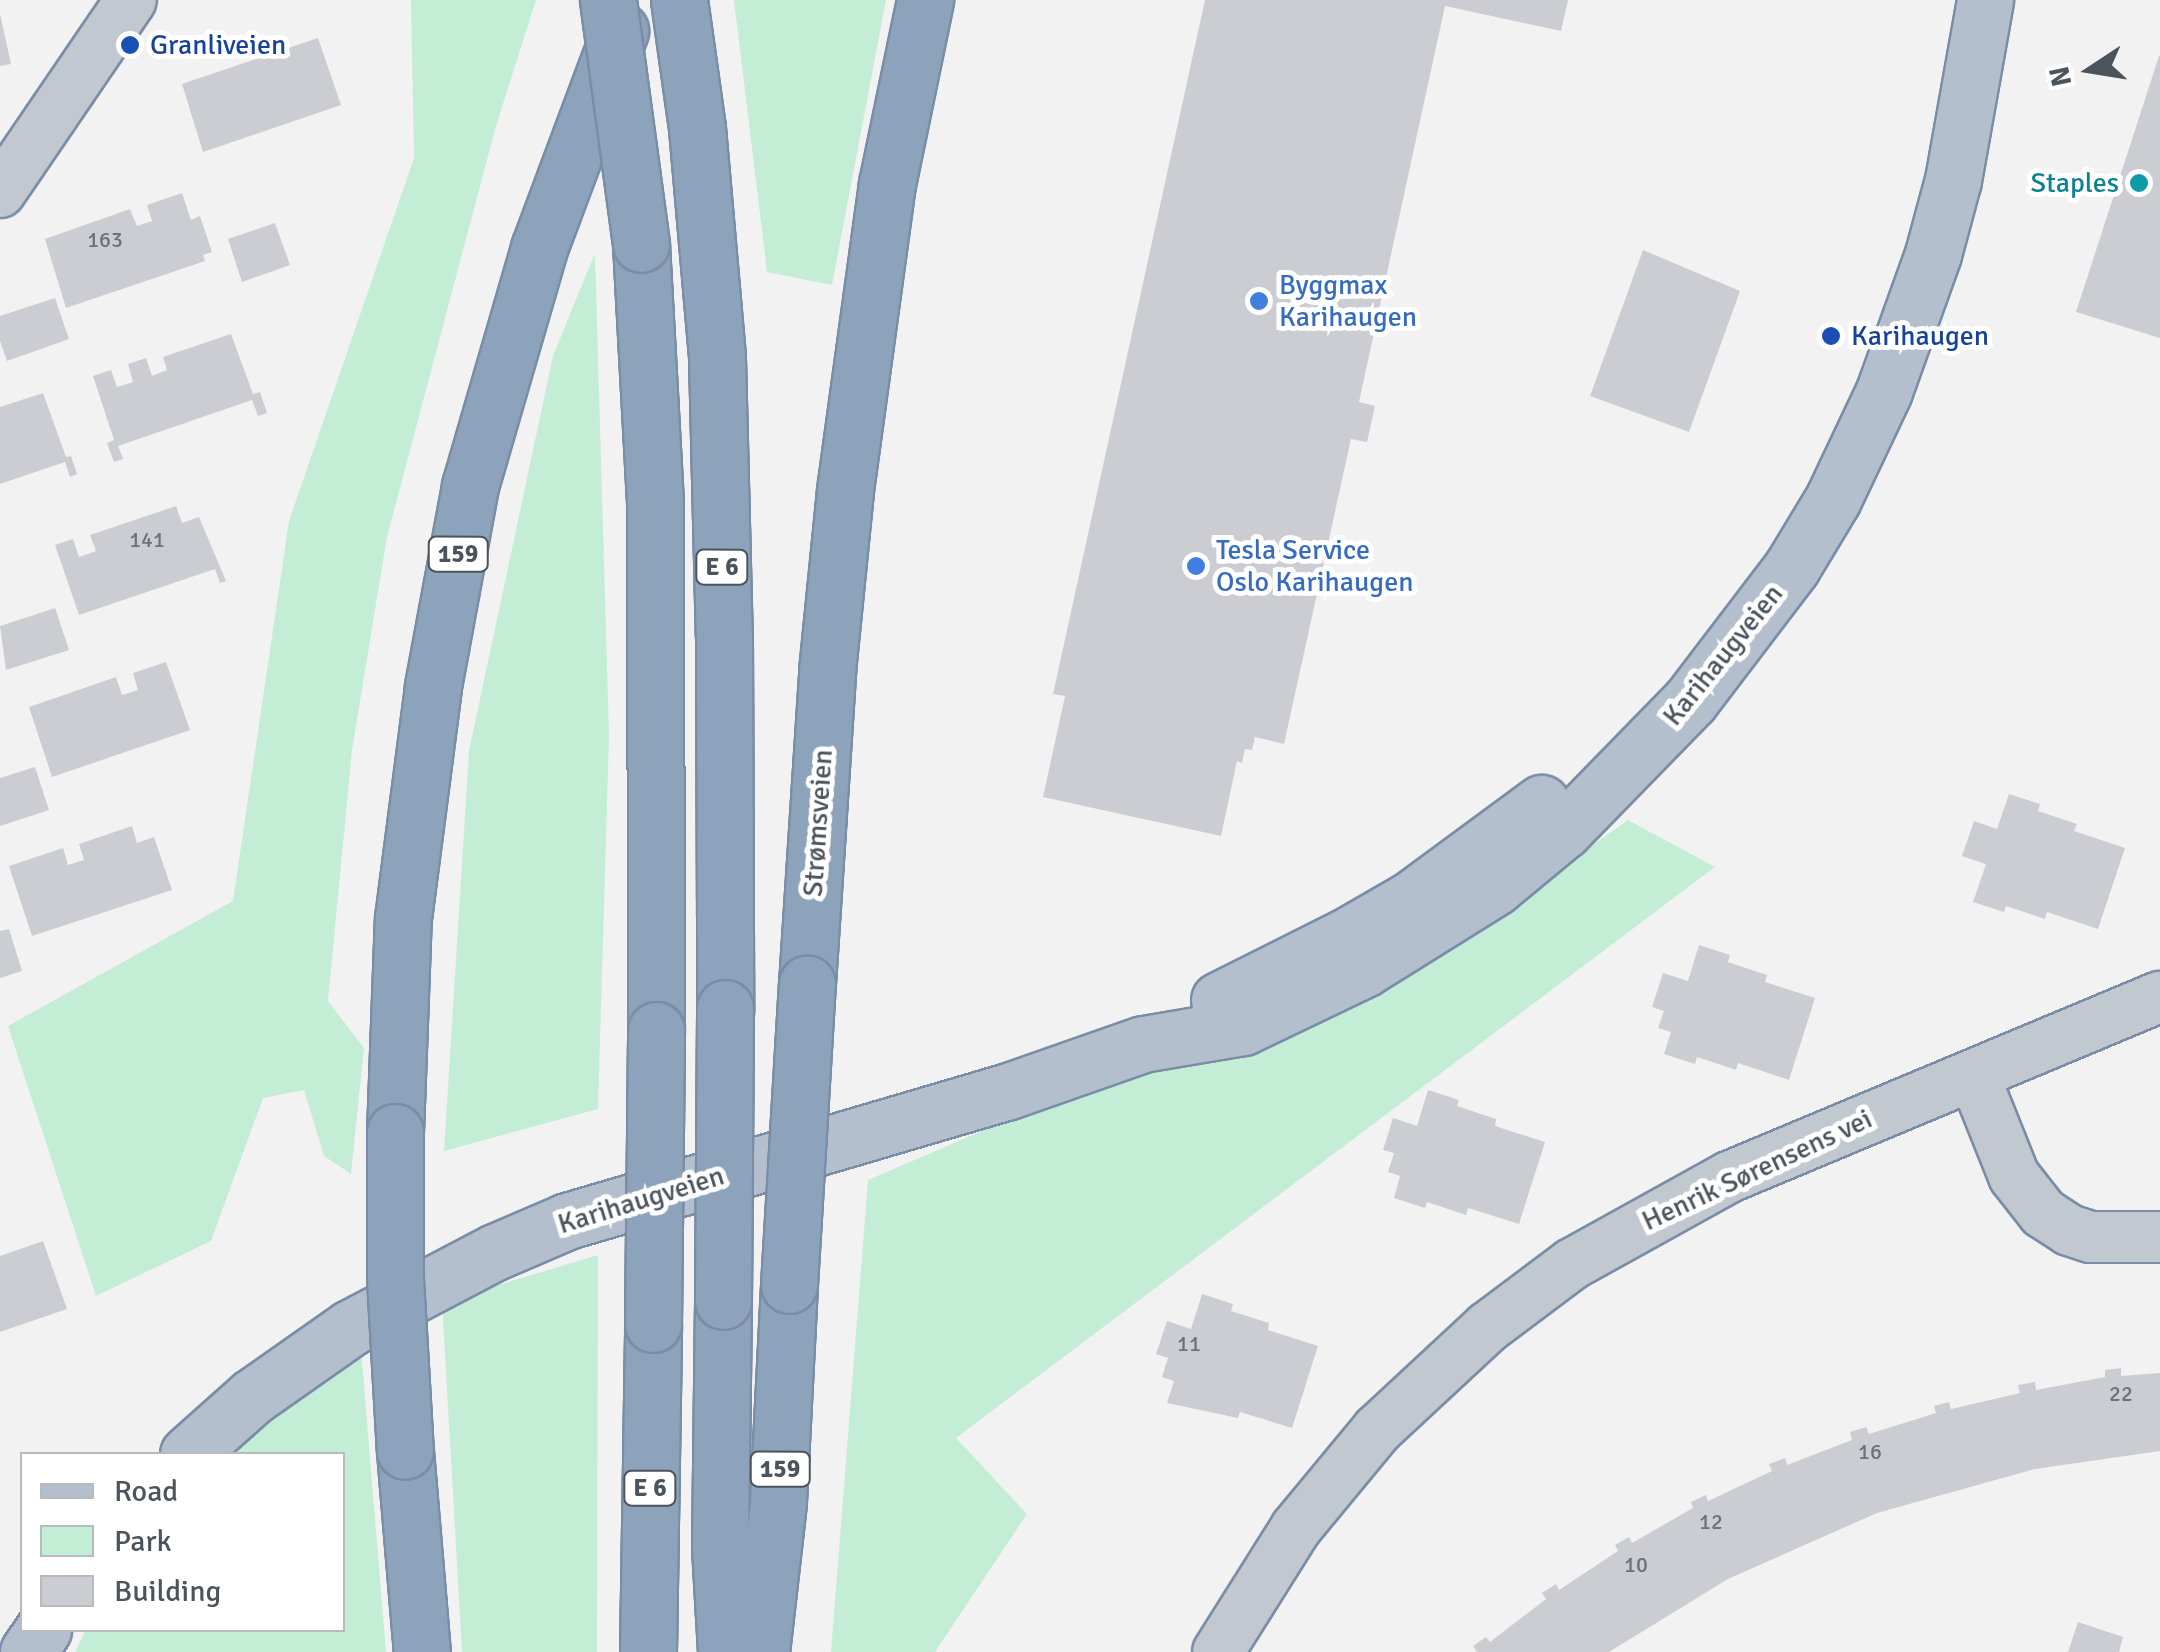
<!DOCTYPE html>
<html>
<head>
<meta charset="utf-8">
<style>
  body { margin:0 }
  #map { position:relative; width:2160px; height:1652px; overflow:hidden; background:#f3f2f2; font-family:Signika,sans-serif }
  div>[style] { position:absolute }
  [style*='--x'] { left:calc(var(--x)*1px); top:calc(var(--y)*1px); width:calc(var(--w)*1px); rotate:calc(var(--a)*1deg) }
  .green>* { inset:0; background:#c4edd6 }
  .building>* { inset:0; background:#cccdd3 }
  .roads { filter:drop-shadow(2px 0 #798da7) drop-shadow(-2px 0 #798da7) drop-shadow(0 2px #798da7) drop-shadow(0 -2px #798da7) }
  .minor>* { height:50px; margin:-25px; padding:0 25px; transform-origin:25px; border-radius:25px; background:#c1c8cf }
  .major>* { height:55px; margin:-27.5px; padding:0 27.5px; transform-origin:27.5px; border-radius:27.5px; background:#b4bfcd }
  .highway>* { height:55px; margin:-27.5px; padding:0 27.5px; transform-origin:27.5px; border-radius:27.5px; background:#8da2bb }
  .bridges { filter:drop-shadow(2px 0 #798da7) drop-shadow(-2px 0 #798da7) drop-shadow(0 2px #798da7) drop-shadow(0 -2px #798da7) }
  .highway-bridge>* { height:55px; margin:-27.5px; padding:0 27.5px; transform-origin:27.5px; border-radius:27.5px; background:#8da2bb }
  .dots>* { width:28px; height:28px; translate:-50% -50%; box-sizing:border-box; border:5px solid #fff; border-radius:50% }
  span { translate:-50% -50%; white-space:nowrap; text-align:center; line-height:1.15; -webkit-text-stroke:10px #fff; paint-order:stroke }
  .number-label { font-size:22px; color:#6b727a }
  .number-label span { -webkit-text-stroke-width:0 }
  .shield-label span { padding:2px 8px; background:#fff; border:2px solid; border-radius:8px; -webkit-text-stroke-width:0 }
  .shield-label { font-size:25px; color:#4b545d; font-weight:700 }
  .transit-label { font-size:28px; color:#164399 }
  .left { translate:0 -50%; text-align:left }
  .culture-label { font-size:28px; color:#0d838f }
  .right { translate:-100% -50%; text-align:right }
  .shop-label { font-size:28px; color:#366cbe }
  .street-label { font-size:28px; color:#4b545d }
  .legend { position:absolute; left:20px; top:1452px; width:325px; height:180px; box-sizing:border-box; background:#fff; border:2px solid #b7bbbe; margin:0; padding:12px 18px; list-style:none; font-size:30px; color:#4b545d }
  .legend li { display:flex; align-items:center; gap:20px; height:50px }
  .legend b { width:50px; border:2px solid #b7bbbe }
  .north { position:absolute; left:2040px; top:20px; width:100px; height:100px; -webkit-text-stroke:8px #fff; paint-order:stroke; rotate:258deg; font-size:28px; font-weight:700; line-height:40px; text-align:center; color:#4b545d }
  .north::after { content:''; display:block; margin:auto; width:35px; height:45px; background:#4b545d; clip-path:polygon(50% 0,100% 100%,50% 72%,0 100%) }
</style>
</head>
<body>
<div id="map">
  <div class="green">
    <i style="clip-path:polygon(411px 0,536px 0,496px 126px,387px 537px,352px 750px,328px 1001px,364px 1048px,351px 1174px,324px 1156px,304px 1090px,263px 1098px,211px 1241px,96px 1296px,8px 1026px,233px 901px,289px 521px,414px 158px)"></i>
    <i style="clip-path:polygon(734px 0,886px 0,832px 285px,767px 272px)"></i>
    <i style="clip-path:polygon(595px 253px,609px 736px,598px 1109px,444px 1151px,469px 751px,553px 356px)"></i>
    <i style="clip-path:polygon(1628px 820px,1715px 867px,956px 1438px,1027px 1514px,935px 1652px,831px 1652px,868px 1180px,1509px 904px)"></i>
    <i style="clip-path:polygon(598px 1255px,597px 1652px,462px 1652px,442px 1302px)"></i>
    <i style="clip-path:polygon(360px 1337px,386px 1652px,75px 1652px,86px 1630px,342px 1630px,342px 1454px,192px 1454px)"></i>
  </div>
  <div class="building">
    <i style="clip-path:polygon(1205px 0,1568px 0,1561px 31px,1445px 6px,1359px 402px,1375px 406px,1367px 442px,1351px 439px,1284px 744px,1255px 737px,1252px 750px,1245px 749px,1242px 763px,1237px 761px,1221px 836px,1043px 797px,1065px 696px,1053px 694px)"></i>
    <i style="clip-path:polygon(0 14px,11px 64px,0 66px)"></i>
    <i style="clip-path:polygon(318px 38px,341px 105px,203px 152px,182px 84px)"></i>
    <i style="clip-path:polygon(2159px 56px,2160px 56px,2160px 338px,2076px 312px)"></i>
    <i style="clip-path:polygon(182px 193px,191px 220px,200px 216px,212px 252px,203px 255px,205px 261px,66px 308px,45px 239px,130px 209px,137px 226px,152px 221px,147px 205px)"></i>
    <i style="clip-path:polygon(275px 223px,290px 265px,242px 282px,228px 239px)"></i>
    <i style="clip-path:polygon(1643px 250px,1740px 291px,1689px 432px,1590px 396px)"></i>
    <i style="clip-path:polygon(55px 298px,69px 339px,7px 361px,0 341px,0 316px)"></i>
    <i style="clip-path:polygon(231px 334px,253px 394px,260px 392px,267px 413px,258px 416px,252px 400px,118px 446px,123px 459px,114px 462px,107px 443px,114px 440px,93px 376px,111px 370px,117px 387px,133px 382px,128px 364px,146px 358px,152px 376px,167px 370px,163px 357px)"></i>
    <i style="clip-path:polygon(43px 393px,66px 457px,71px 456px,77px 474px,70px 477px,65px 462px,0 484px,0 407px)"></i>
    <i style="clip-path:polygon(176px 506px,182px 523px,199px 517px,226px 581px,220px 583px,215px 569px,79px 615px,55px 545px,73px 539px,79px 557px,96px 551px,90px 535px)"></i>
    <i style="clip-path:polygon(55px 608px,69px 650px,6px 670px,0 626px)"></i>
    <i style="clip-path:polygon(166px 662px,190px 730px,52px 777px,29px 707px,116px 677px,122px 695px,138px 690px,133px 673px)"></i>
    <i style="clip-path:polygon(35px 767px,49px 810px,0 826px,0 778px)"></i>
    <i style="clip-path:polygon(2009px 794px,2040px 804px,2038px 811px,2077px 824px,2074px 831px,2125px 848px,2098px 929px,2047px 912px,2045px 919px,2006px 906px,2004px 912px,1973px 902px,1986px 864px,1962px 856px,1974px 821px,1997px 829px)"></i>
    <i style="clip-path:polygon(132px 826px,137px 843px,154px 837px,172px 890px,32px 936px,9px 866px,63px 848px,68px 865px,84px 860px,79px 844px)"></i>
    <i style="clip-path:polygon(9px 929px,22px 971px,0 978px,0 931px)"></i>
    <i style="clip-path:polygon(1699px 945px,1730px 955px,1728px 962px,1767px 975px,1765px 982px,1815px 998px,1789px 1080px,1738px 1063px,1736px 1070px,1697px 1057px,1695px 1064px,1664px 1054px,1671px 1032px,1658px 1028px,1664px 1011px,1652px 1007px,1663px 973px,1688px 981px)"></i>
    <i style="clip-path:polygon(1428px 1090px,1459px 1100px,1457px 1106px,1496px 1119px,1495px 1126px,1545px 1142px,1519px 1224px,1468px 1208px,1466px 1215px,1427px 1202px,1425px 1208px,1394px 1198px,1400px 1176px,1388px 1172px,1394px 1153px,1383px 1150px,1393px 1118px,1417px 1126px)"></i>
    <i style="clip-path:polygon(43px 1241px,67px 1309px,0 1332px,0 1256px)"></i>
    <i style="clip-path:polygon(1202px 1294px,1233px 1304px,1231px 1311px,1269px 1323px,1268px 1330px,1318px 1346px,1292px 1428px,1240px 1412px,1238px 1418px,1167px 1403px,1174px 1381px,1162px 1377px,1168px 1358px,1156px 1354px,1167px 1321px,1191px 1329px)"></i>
    <i style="clip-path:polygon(2121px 1368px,2121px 1376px,2160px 1373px,2160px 1451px,2035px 1469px,1877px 1513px,1728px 1579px,1609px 1652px,1477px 1652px,1473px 1646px,1486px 1637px,1490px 1642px,1546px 1599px,1542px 1593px,1556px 1584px,1559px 1590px,1618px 1551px,1615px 1545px,1629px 1537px,1632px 1543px,1693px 1508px,1691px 1502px,1706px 1495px,1708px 1501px,1772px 1471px,1769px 1464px,1785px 1458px,1787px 1465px,1852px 1440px,1850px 1432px,1866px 1427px,1869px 1434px,1936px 1413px,1934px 1406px,1949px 1402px,1951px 1409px,2020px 1393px,2018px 1385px,2035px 1382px,2036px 1390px,2105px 1377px,2105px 1370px)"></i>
    <i style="clip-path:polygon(2078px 1622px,2123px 1637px,2119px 1652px,2068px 1652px)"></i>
  </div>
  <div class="roads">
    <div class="minor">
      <i style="--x:0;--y:192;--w:232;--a:-55.7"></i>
      <i style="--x:1974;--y:1076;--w:108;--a:68.2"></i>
      <i style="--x:2014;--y:1176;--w:47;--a:51.9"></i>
      <i style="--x:2043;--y:1213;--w:31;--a:33"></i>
      <i style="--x:2069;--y:1230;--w:23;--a:18"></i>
      <i style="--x:2091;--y:1237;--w:69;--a:0"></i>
      <i style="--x:1218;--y:1652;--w:146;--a:-57.8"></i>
      <i style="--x:1296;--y:1528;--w:127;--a:-50.4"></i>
      <i style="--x:1377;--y:1430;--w:151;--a:-42.9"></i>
      <i style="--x:1488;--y:1327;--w:105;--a:-36.9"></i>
      <i style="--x:1572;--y:1264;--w:179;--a:-29"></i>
      <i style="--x:1729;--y:1177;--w:467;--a:-22.7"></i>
    </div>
    <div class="major">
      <i style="--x:1219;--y:1000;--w:141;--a:-26.6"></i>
      <i style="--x:1345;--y:937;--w:76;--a:-29.9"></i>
      <i style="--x:1411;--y:899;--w:162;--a:-36.4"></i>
      <i style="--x:188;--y:1454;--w:86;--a:-41.7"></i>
      <i style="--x:252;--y:1397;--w:120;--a:-35.1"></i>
      <i style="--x:350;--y:1328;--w:164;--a:-27.7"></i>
      <i style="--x:495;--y:1252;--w:78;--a:-23.3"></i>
      <i style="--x:567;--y:1221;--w:458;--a:-16.4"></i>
      <i style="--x:1006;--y:1092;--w:145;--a:-19.3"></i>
      <i style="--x:1143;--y:1044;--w:101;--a:-9.6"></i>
      <i style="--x:1243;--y:1027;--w:134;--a:-25.6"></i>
      <i style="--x:1364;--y:969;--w:155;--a:-32"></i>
      <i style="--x:1495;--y:887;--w:89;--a:-39.6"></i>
      <i style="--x:1564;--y:830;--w:180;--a:-45.7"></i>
      <i style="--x:1690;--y:701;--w:168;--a:-52.7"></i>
      <i style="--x:1792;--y:567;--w:79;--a:-58.9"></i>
      <i style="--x:1833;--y:499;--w:119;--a:-64.7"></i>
      <i style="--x:1884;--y:391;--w:145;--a:-70.3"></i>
      <i style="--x:1933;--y:254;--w:77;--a:-74.9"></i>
      <i style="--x:1953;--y:180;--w:183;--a:-79.9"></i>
      <i style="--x:28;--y:1652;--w:27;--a:-56"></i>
    </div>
    <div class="highway">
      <i style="--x:679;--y:0;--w:129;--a:82"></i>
      <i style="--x:697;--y:128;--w:231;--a:85"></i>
      <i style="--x:717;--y:358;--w:278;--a:88.6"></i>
      <i style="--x:724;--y:636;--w:372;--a:89.8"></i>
      <i style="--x:641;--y:244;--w:258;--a:86.9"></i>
      <i style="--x:655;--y:502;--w:528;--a:89.89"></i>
      <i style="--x:807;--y:984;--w:314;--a:-86.3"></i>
      <i style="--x:827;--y:671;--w:182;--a:-84.3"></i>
      <i style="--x:845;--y:490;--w:309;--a:-82.2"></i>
      <i style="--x:887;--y:184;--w:188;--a:-78.3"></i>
      <i style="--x:395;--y:1132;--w:214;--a:-87.9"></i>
      <i style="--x:403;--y:918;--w:234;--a:-82.6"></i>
      <i style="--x:433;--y:686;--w:203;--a:-79.5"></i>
      <i style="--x:470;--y:486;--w:248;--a:-73.8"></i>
      <i style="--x:539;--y:248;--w:232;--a:-69.5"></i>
      <i style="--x:723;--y:1301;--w:247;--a:90.7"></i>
      <i style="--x:720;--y:1548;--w:104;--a:86.7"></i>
      <i style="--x:405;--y:1451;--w:202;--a:85.2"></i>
      <i style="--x:648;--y:1652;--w:328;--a:-89.1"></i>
      <i style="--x:761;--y:1652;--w:151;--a:-83.5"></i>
      <i style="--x:778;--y:1502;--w:217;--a:-87.1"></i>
    </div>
  </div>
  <div class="bridges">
    <div class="highway-bridge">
      <i style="--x:608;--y:0;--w:246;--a:82.3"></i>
      <i style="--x:395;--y:1132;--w:147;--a:90"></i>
      <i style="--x:395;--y:1279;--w:172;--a:86.7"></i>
      <i style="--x:789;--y:1285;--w:302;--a:-86.6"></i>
      <i style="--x:723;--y:1301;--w:293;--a:-89.6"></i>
      <i style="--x:653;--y:1324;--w:294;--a:-89.4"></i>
    </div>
  </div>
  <div class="dots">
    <i style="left:130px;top:45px;background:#1a4fb4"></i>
    <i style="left:2139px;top:183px;background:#0f9aa8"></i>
    <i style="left:1259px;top:301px;background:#3f7fe0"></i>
    <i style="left:1831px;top:336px;background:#1a4fb4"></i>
    <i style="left:1196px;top:566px;background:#3f7fe0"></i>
  </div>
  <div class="number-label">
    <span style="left:105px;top:240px">163</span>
    <span style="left:147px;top:540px">141</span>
    <span style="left:1189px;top:1344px">11</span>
    <span style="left:2121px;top:1394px">22</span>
    <span style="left:1870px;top:1452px">16</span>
    <span style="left:1711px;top:1522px">12</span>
    <span style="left:1636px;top:1565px">10</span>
  </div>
  <div class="shield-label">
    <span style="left:458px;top:554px">159</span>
    <span style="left:722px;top:567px">E 6</span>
    <span style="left:780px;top:1469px">159</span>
    <span style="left:650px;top:1488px">E 6</span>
  </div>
  <div class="transit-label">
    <span class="left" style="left:150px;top:45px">Granliveien</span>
    <span class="left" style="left:1851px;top:336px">Karihaugen</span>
  </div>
  <div class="culture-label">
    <span class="right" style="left:2119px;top:183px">Staples</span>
  </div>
  <div class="shop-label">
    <span class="left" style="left:1279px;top:301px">Byggmax<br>Karihaugen</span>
    <span class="left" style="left:1216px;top:566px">Tesla Service<br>Oslo Karihaugen</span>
  </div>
  <div class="street-label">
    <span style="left:1723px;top:655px;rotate:-51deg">Karihaugveien</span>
    <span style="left:818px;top:823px;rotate:-86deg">Strømsveien</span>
    <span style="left:1757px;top:1170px;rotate:-25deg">Henrik Sørensens vei</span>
    <span style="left:641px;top:1200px;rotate:-17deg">Karihaugveien</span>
  </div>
  <ul class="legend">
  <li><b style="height:12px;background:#b4bfcd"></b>Road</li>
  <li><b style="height:28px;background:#c4edd6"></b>Park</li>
  <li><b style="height:28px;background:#cccdd3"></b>Building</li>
  </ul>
  <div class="north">N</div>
</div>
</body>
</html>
